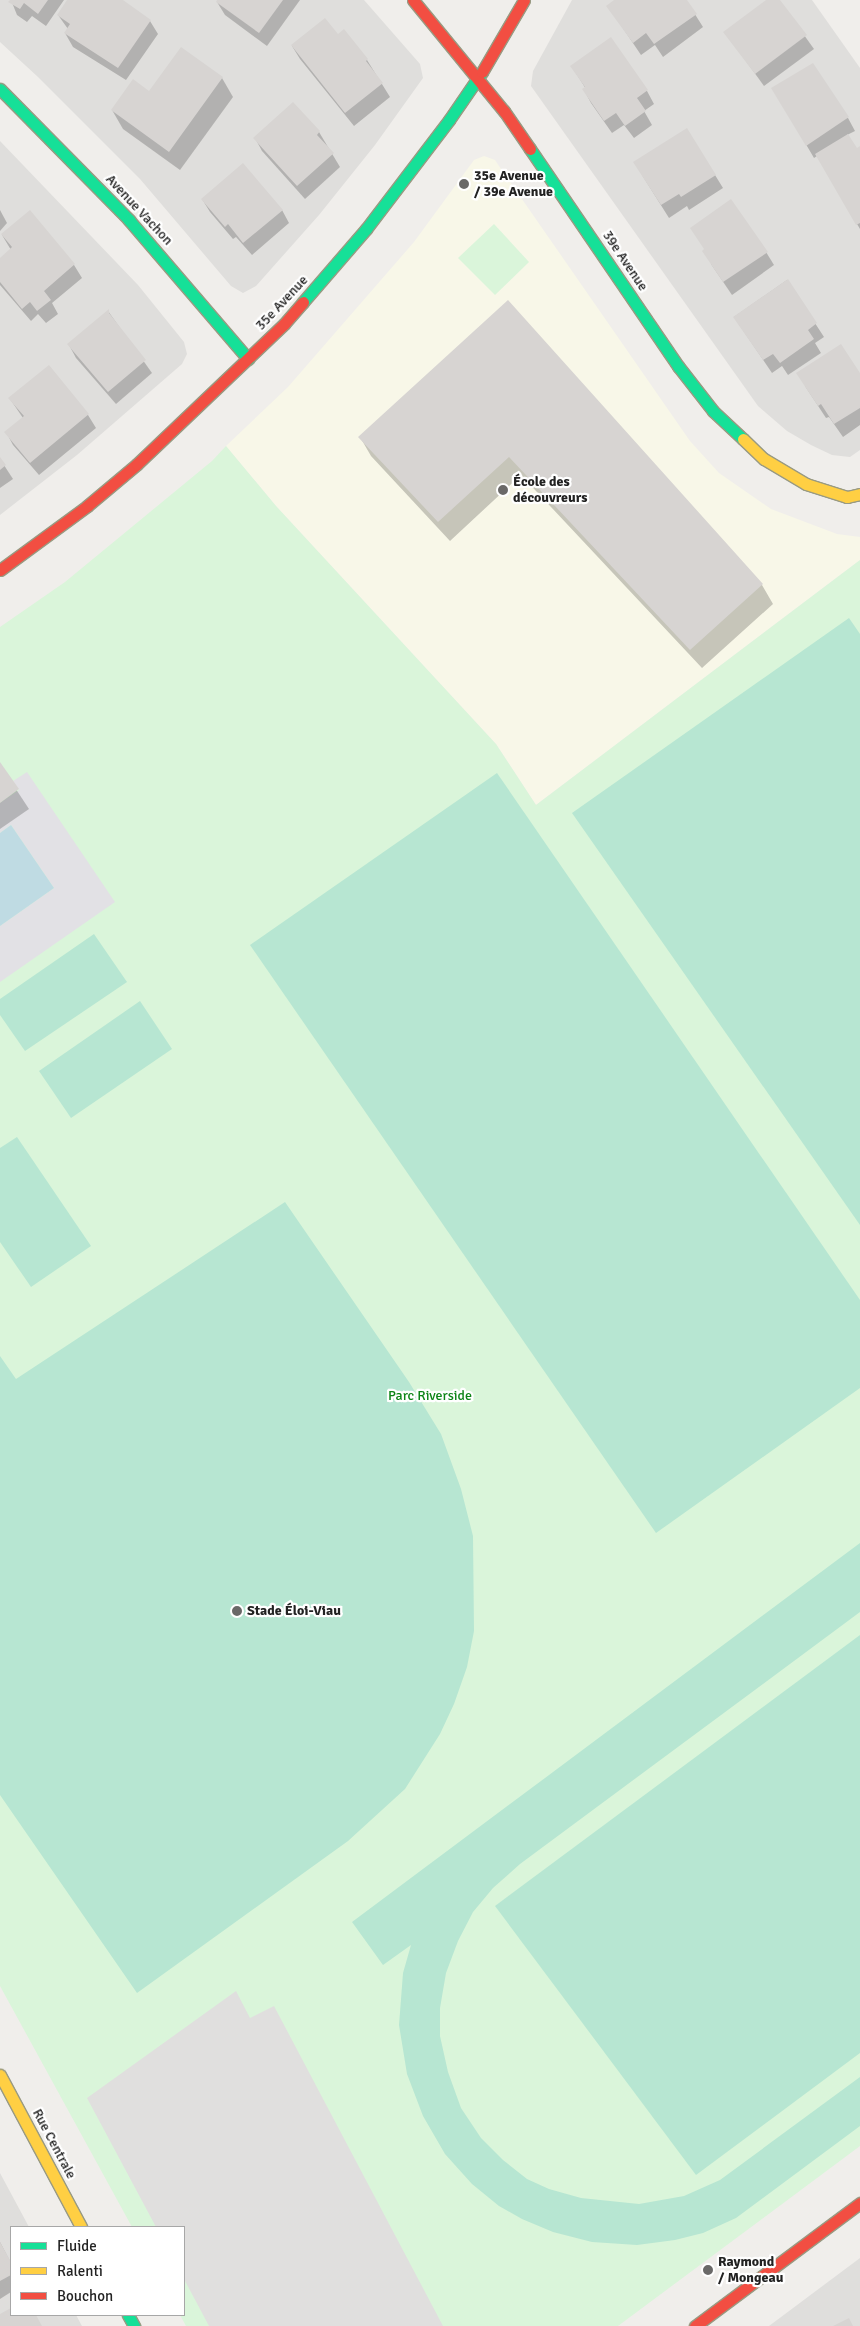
<!DOCTYPE html>
<html>
<head>
<meta charset="utf-8">
<style>
  body { margin:0 }
  #map { position:relative; width:860px; height:2326px; overflow:hidden; background:#f0eeeb; font-family:Signika,sans-serif }
  div>[style] { position:absolute }
  [style*='--x'] { left:calc(var(--x)*1px); top:calc(var(--y)*1px); width:calc(var(--w)*1px); rotate:calc(var(--a)*1deg) }
  .residential>* { inset:0; background:#dfdedc }
  .education>* { inset:0; background:#f8f7e8 }
  .park>* { inset:0; background:#daf5da }
  .pitch>* { inset:0; background:#b7e6d2 }
  .parking>* { inset:0; background:#e0dfde }
  .plaza>* { inset:0; background:#e2e1e5 }
  .water>* { inset:0; background:#bfdbe3 }
  .shadow>* { inset:0; background:#0003 }
  .building>* { inset:0; background:#d7d4d2 }
  .roads { filter:drop-shadow(1px 0 #999a82) drop-shadow(-1px 0 #999a82) drop-shadow(0 1px #999a82) drop-shadow(0 -1px #999a82) }
  .fast>* { height:11px; margin:-5.5px; padding:0 5.5px; transform-origin:5.5px; border-radius:5.5px; background:#16e098 }
  .slow>* { height:11px; margin:-5.5px; padding:0 5.5px; transform-origin:5.5px; border-radius:5.5px; background:#ffcf43 }
  .jam>* { height:11px; margin:-5.5px; padding:0 5.5px; transform-origin:5.5px; border-radius:5.5px; background:#f24e42 }
  .dots>* { width:14px; height:14px; translate:-50% -50%; box-sizing:border-box; border:2px solid #fff; border-radius:50% }
  span { translate:-50% -50%; white-space:nowrap; text-align:center; line-height:1.15; -webkit-text-stroke:4.5px #fff; paint-order:stroke }
  .poi-label { font-size:14px; color:#222; font-weight:700 }
  .left { translate:0 -50%; text-align:left }
  .street-label { font-size:14px; color:#222 }
  .park-label { font-size:14px; color:#0c8416 }
  .legend { position:absolute; left:10px; top:2226px; width:175px; height:90px; box-sizing:border-box; background:#fff; border:1px solid #a7a7a7; margin:0; padding:6px 9px; list-style:none; font-size:15px; color:#222 }
  .legend li { display:flex; align-items:center; gap:10px; height:25px }
  .legend b { width:25px; border:1px solid #a7a7a7 }
</style>
</head>
<body>
<div id="map">
  <div class="residential">
    <i style="clip-path:polygon(0 0,364px 0,420px 64px,423px 78px,375px 145px,319px 215px,256px 286px,243px 293px,231px 286px,140px 179px,38px 77px,0 42px)"></i>
    <i style="clip-path:polygon(572px 0,812px 0,860px 68px,860px 450px,850px 457px,832px 455px,811px 445px,787px 431px,758px 406px,531px 86px,533px 71px)"></i>
    <i style="clip-path:polygon(0 141px,138px 285px,184px 342px,187px 354px,182px 364px,77px 455px,0 515px)"></i>
    <i style="clip-path:polygon(0 2173px,29px 2227px,11px 2227px,11px 2315px,76px 2315px,82px 2326px,0 2326px)"></i>
    <i style="clip-path:polygon(860px 2258px,860px 2326px,769px 2326px)"></i>
  </div>
  <div class="education">
    <i style="clip-path:polygon(484px 156px,495px 160px,499px 166px,690px 441px,719px 473px,771px 509px,837px 534px,860px 537px,860px 560px,536px 805px,496px 744px,276px 506px,226px 446px,288px 387px,414px 242px,474px 160px)"></i>
  </div>
  <div class="park">
    <i style="clip-path:polygon(494px 224px,529px 262px,495px 295px,458px 258px)"></i>
    <i style="clip-path:polygon(226px 446px,276px 506px,496px 744px,536px 805px,860px 560px,860px 2146px,618px 2326px,186px 2326px,180px 2315px,184px 2315px,184px 2227px,132px 2227px,0 1986px,0 627px,65px 582px,212px 461px)"></i>
  </div>
  <div class="pitch">
    <i style="clip-path:polygon(849px 618px,860px 634px,860px 1225px,572px 813px)"></i>
    <i style="clip-path:polygon(497px 773px,860px 1300px,860px 1388px,656px 1533px,250px 945px)"></i>
    <i style="clip-path:polygon(94px 934px,127px 982px,25px 1051px,0 1015px,0 999px)"></i>
    <i style="clip-path:polygon(140px 1001px,172px 1049px,71px 1118px,39px 1071px)"></i>
    <i style="clip-path:polygon(17px 1137px,91px 1246px,31px 1287px,0 1242px,0 1148px)"></i>
    <i style="clip-path:polygon(285px 1202px,409px 1382px,441px 1434px,461px 1489px,473px 1536px,474px 1631px,467px 1667px,454px 1704px,440px 1734px,405px 1789px,348px 1841px,137px 1993px,0 1795px,0 1356px,16px 1379px)"></i>
    <i style="clip-path:polygon(860px 1543px,860px 1612px,520px 1864px,493px 1888px,473px 1912px,458px 1941px,446px 1973px,440px 2008px,440px 2036px,448px 2072px,461px 2108px,481px 2138px,503px 2160px,527px 2179px,549px 2189px,581px 2198px,639px 2204px,684px 2196px,720px 2180px,860px 2077px,860px 2126px,736px 2218px,703px 2233px,675px 2240px,637px 2245px,592px 2242px,553px 2232px,522px 2219px,499px 2206px,472px 2184px,445px 2154px,423px 2116px,407px 2074px,399px 2025px,403px 1973px,411px 1945px,383px 1965px,352px 1922px)"></i>
    <i style="clip-path:polygon(860px 1635px,860px 2053px,696px 2175px,495px 1906px)"></i>
  </div>
  <div class="parking">
    <i style="clip-path:polygon(236px 1991px,250px 2018px,274px 2006px,443px 2326px,209px 2326px,184px 2279px,184px 2227px,156px 2227px,87px 2098px)"></i>
  </div>
  <div class="plaza">
    <i style="clip-path:polygon(27px 772px,115px 902px,0 982px,0 926px,54px 888px,11px 825px,0 833px,0 803px,19px 790px,13px 781px)"></i>
  </div>
  <div class="water">
    <i style="clip-path:polygon(11px 825px,54px 888px,0 926px,0 833px)"></i>
  </div>
  <div class="shadow">
    <i style="clip-path:polygon(11px 0,64px 0,46px 26px,32px 16px,27px 22px,17px 15px)"></i>
    <i style="clip-path:polygon(69px 0,121px 0,150px 21px,158px 34px,126px 80px,73px 47px,65px 33px,68px 29px,58px 15px)"></i>
    <i style="clip-path:polygon(219px 0,300px 0,267px 46px,225px 15px,217px 2px)"></i>
    <i style="clip-path:polygon(616px 0,686px 0,703px 27px,663px 57px,655px 45px,641px 55px,608px 6px)"></i>
    <i style="clip-path:polygon(768px 0,779px 0,814px 49px,764px 86px,725px 32px)"></i>
    <i style="clip-path:polygon(344px 31px,367px 60px,390px 97px,354px 126px,300px 59px,292px 46px,338px 36px)"></i>
    <i style="clip-path:polygon(572px 67px,647px 91px,654px 104px,644px 111px,652px 125px,634px 138px,624px 125px,612px 133px,591px 103px,584px 90px,586px 89px)"></i>
    <i style="clip-path:polygon(222px 78px,233px 97px,180px 170px,123px 129px,112px 110px,149px 93px)"></i>
    <i style="clip-path:polygon(773px 88px,848px 118px,855px 131px,847px 135px,856px 150px,860px 148px,860px 229px,817px 156px,814px 158px)"></i>
    <i style="clip-path:polygon(319px 132px,340px 167px,305px 199px,262px 151px,255px 138px)"></i>
    <i style="clip-path:polygon(642px 175px,715px 175px,723px 188px,689px 210px,687px 206px,669px 218px)"></i>
    <i style="clip-path:polygon(202px 199px,282px 210px,289px 223px,252px 255px,236px 237px,233px 239px,210px 212px)"></i>
    <i style="clip-path:polygon(0 210px,7px 223px,0 231px)"></i>
    <i style="clip-path:polygon(2px 235px,74px 265px,82px 278px,52px 303px,58px 314px,46px 323px,38px 314px,31px 321px,0 285px,0 259px,11px 250px)"></i>
    <i style="clip-path:polygon(766px 252px,774px 265px,732px 295px,711px 264px)"></i>
    <i style="clip-path:polygon(787px 280px,824px 337px,815px 343px,821px 353px,788px 375px,782px 366px,772px 373px,734px 317px)"></i>
    <i style="clip-path:polygon(508px 302px,762px 585px,773px 604px,702px 668px,521px 475px,450px 541px,371px 456px,360px 437px)"></i>
    <i style="clip-path:polygon(108px 311px,152px 373px,116px 404px,76px 358px,69px 345px)"></i>
    <i style="clip-path:polygon(49px 366px,88px 415px,96px 428px,39px 475px,13px 445px,6px 432px,23px 418px,10px 399px)"></i>
    <i style="clip-path:polygon(860px 376px,860px 425px,843px 437px,829px 417px,826px 418px,805px 386px)"></i>
    <i style="clip-path:polygon(0 459px,13px 479px,0 488px)"></i>
    <i style="clip-path:polygon(0 765px,29px 809px,0 829px)"></i>
    <i style="clip-path:polygon(0 2242px,11px 2263px,11px 2292px,0 2299px)"></i>
  </div>
  <div class="building">
    <i style="clip-path:polygon(10px 0,48px 0,38px 14px,24px 3px,20px 9px,8px 2px)"></i>
    <i style="clip-path:polygon(67px 0,123px 0,151px 20px,118px 68px,64px 33px,70px 24px,57px 15px)"></i>
    <i style="clip-path:polygon(217px 0,283px 0,259px 33px,216px 2px)"></i>
    <i style="clip-path:polygon(614px 0,687px 0,697px 14px,654px 44px,646px 33px,633px 43px,606px 6px)"></i>
    <i style="clip-path:polygon(766px 0,780px 0,807px 35px,755px 74px,723px 32px)"></i>
    <i style="clip-path:polygon(325px 18px,338px 34px,344px 29px,368px 59px,366px 61px,383px 83px,345px 113px,291px 45px)"></i>
    <i style="clip-path:polygon(611px 37px,648px 90px,637px 98px,646px 111px,625px 126px,616px 113px,604px 121px,582px 89px,585px 87px,570px 66px)"></i>
    <i style="clip-path:polygon(181px 47px,223px 77px,169px 152px,111px 110px,133px 79px,149px 91px)"></i>
    <i style="clip-path:polygon(813px 63px,849px 117px,806px 146px,771px 88px)"></i>
    <i style="clip-path:polygon(293px 102px,320px 131px,317px 135px,334px 153px,297px 186px,253px 138px)"></i>
    <i style="clip-path:polygon(687px 128px,716px 175px,681px 197px,679px 194px,661px 205px,633px 162px)"></i>
    <i style="clip-path:polygon(848px 134px,857px 148px,860px 146px,860px 223px,856px 225px,815px 154px)"></i>
    <i style="clip-path:polygon(243px 163px,283px 210px,243px 243px,228px 224px,225px 227px,201px 199px)"></i>
    <i style="clip-path:polygon(731px 199px,768px 252px,723px 282px,702px 251px,704px 249px,690px 228px)"></i>
    <i style="clip-path:polygon(30px 210px,75px 264px,44px 291px,51px 300px,37px 311px,30px 302px,22px 309px,0 282px,0 258px,12px 247px,1px 234px)"></i>
    <i style="clip-path:polygon(788px 279px,817px 323px,808px 330px,814px 339px,780px 363px,773px 354px,763px 360px,733px 317px)"></i>
    <i style="clip-path:polygon(508px 300px,763px 584px,690px 650px,509px 457px,438px 522px,358px 437px)"></i>
    <i style="clip-path:polygon(109px 309px,109px 313px,146px 360px,108px 392px,67px 344px)"></i>
    <i style="clip-path:polygon(841px 344px,860px 373px,860px 408px,834px 424px,821px 404px,818px 406px,796px 373px)"></i>
    <i style="clip-path:polygon(49px 365px,89px 414px,30px 463px,4px 432px,24px 416px,8px 398px)"></i>
    <i style="clip-path:polygon(0 457px,6px 465px,0 470px)"></i>
    <i style="clip-path:polygon(0 762px,19px 789px,0 803px)"></i>
    <i style="clip-path:polygon(0 2242px,11px 2262px,11px 2275px,0 2281px)"></i>
    <i style="clip-path:polygon(11px 2308px,11px 2315px,36px 2315px,42px 2326px,0 2326px,0 2314px)"></i>
    <i style="clip-path:polygon(849px 2318px,853px 2326px,833px 2326px)"></i>
  </div>
  <div class="roads">
    <div class="fast">
      <i style="--x:0;--y:89;--w:184;--a:45.4"></i>
      <i style="--x:129;--y:220;--w:183;--a:49.4"></i>
      <i style="--x:530;--y:149;--w:263;--a:55.7"></i>
      <i style="--x:678;--y:366;--w:57;--a:52.1"></i>
      <i style="--x:713;--y:411;--w:41;--a:43"></i>
      <i style="--x:303;--y:302;--w:96;--a:-49.2"></i>
      <i style="--x:366;--y:229;--w:137;--a:-52.7"></i>
      <i style="--x:449;--y:120;--w:58;--a:-55.5"></i>
      <i style="--x:128;--y:2315;--w:13;--a:61"></i>
    </div>
    <div class="slow">
      <i style="--x:743;--y:439;--w:29;--a:44"></i>
      <i style="--x:764;--y:459;--w:49;--a:30.8"></i>
      <i style="--x:806;--y:484;--w:43;--a:17.6"></i>
      <i style="--x:847;--y:497;--w:13;--a:-13"></i>
      <i style="--x:0;--y:2075;--w:172;--a:61.9"></i>
    </div>
    <div class="jam">
      <i style="--x:413;--y:0;--w:144;--a:50.7"></i>
      <i style="--x:504;--y:111;--w:46;--a:55.6"></i>
      <i style="--x:482;--y:72;--w:83;--a:-59.7"></i>
      <i style="--x:0;--y:570;--w:108;--a:-36.3"></i>
      <i style="--x:87;--y:506;--w:65;--a:-40"></i>
      <i style="--x:137;--y:464;--w:203;--a:-43.6"></i>
      <i style="--x:284;--y:324;--w:29;--a:-49"></i>
      <i style="--x:695;--y:2326;--w:206;--a:-36.7"></i>
    </div>
  </div>
  <div class="dots">
    <i style="left:464px;top:184px;background:#6a6968"></i>
    <i style="left:503px;top:490px;background:#6a6968"></i>
    <i style="left:237px;top:1611px;background:#6a6968"></i>
    <i style="left:708px;top:2270px;background:#6a6968"></i>
  </div>
  <div class="poi-label">
    <span class="left" style="left:474px;top:184px">35e Avenue<br>/ 39e Avenue</span>
    <span class="left" style="left:513px;top:490px">École des<br>découvreurs</span>
    <span class="left" style="left:247px;top:1611px">Stade Éloi-Viau</span>
    <span class="left" style="left:718px;top:2270px">Raymond<br>/ Mongeau</span>
  </div>
  <div class="street-label">
    <span style="left:139px;top:210px;rotate:47deg">Avenue Vachon</span>
    <span style="left:625px;top:261px;rotate:56deg">39e Avenue</span>
    <span style="left:282px;top:303px;rotate:-47deg">35e Avenue</span>
    <span style="left:54px;top:2144px;rotate:62deg">Rue Centrale</span>
  </div>
  <div class="park-label">
    <span style="left:430px;top:1396px">Parc Riverside</span>
  </div>
  <ul class="legend">
  <li><b style="height:6px;background:#16e098"></b>Fluide</li>
  <li><b style="height:6px;background:#ffcf43"></b>Ralenti</li>
  <li><b style="height:6px;background:#f24e42"></b>Bouchon</li>
  </ul>
</div>
</body>
</html>
